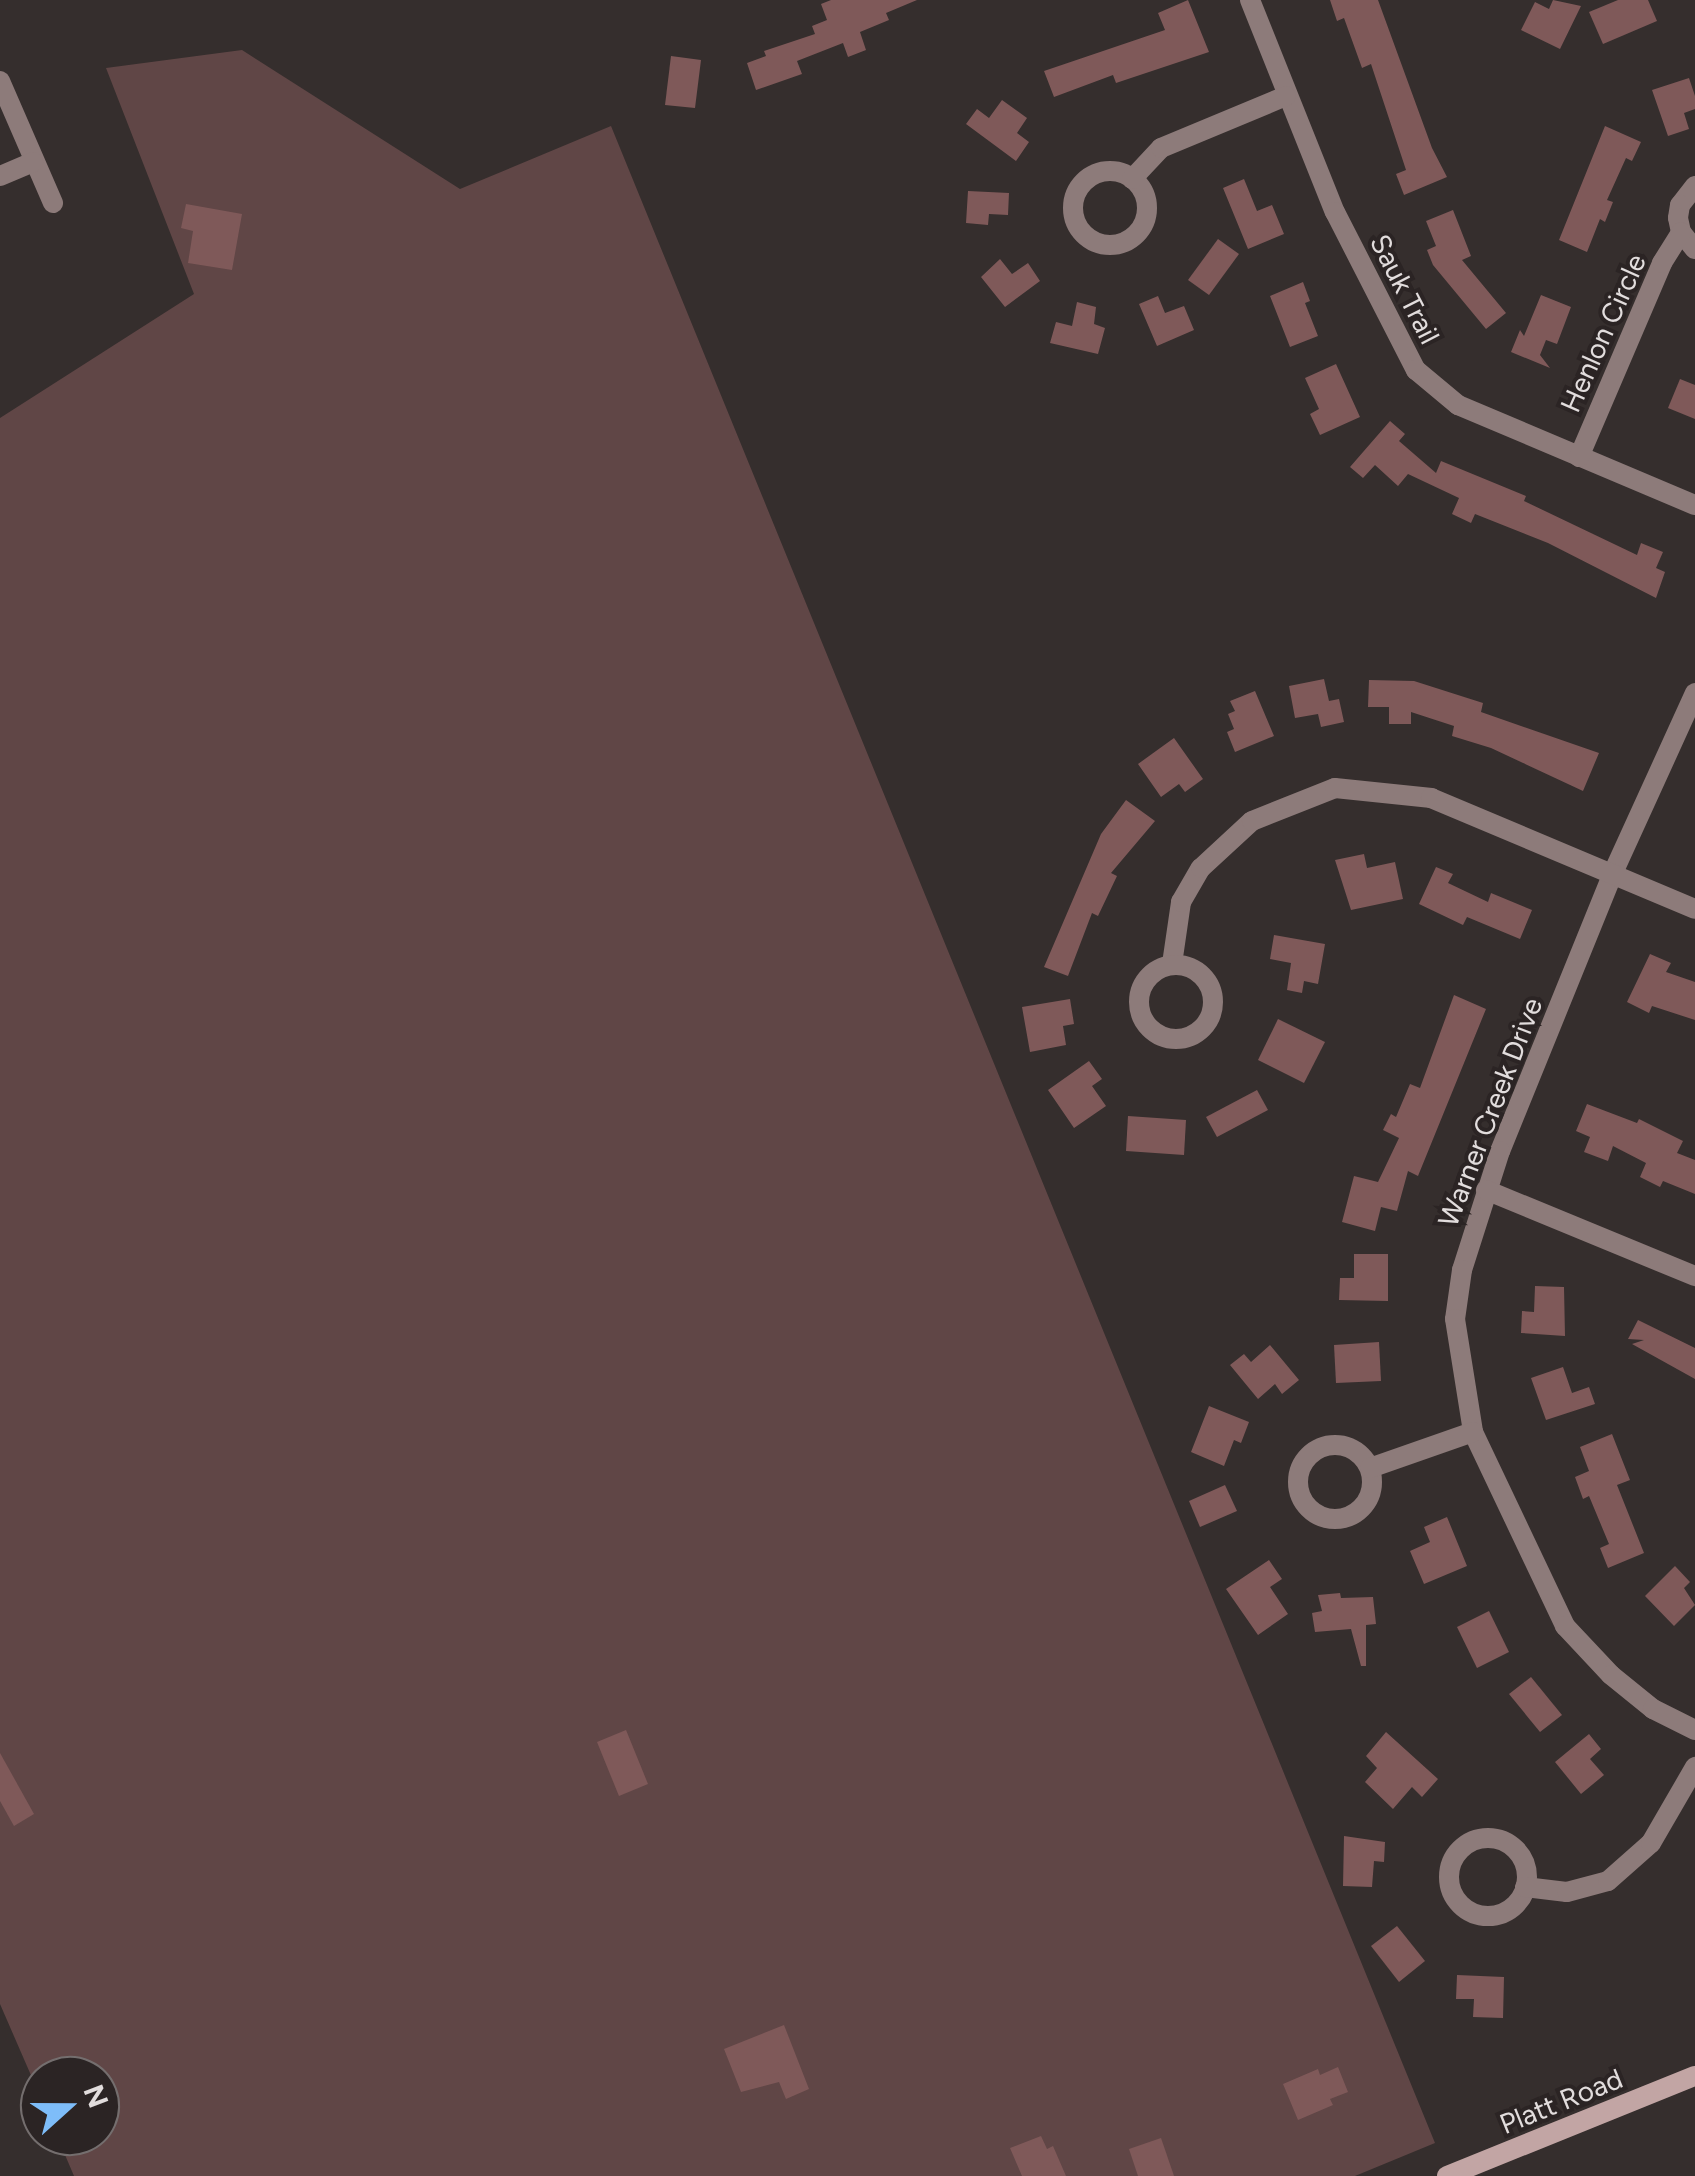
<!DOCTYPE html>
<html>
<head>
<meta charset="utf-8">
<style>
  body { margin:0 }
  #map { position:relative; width:1695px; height:2176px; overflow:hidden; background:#352e2d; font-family:Figtree,sans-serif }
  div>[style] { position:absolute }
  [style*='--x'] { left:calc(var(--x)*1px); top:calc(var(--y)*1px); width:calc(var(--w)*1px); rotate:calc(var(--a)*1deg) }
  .green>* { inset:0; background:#604646 }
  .building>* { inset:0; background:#7f5959 }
  .street>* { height:20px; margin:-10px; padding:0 10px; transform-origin:10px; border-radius:10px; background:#8d7b7a }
  .street>.ring { margin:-10px; padding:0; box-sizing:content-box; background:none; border:20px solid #8d7b7a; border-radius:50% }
  .secondary>* { height:20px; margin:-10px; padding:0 10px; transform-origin:10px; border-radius:10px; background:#c2a5a4 }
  span { translate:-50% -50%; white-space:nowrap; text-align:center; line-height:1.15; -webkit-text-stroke:8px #2b2424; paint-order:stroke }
  .street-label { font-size:28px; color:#e2dddd }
  .north { position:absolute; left:20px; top:2056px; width:100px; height:100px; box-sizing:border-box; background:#2b2424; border:2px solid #746e6e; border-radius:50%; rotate:69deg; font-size:28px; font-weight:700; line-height:40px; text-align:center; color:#e2dddd }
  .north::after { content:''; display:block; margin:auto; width:35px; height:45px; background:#7ebdf9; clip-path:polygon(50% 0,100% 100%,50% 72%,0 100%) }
</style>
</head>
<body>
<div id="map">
  <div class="green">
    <i style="clip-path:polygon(242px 50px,460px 189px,611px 126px,1435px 2143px,1355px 2176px,74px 2176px,57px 2136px,100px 2136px,100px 2076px,40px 2076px,40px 2096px,0 2004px,0 418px,194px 294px,106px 68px)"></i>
  </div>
  <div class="building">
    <i style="clip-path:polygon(831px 0,917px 0,886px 13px,889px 20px,860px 32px,866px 50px,848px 57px,843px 43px,797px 61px,802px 74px,756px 90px,747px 63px,766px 56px,764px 51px,815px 34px,812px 26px,827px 20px,821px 4px)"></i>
    <i style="clip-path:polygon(1188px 0,1209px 52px,1116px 83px,1113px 75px,1054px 97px,1044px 71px,1165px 30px,1158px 13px)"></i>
    <i style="clip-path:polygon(1330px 0,1378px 0,1432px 148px,1447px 177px,1404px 195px,1396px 174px,1406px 170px,1371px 64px,1362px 68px,1344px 18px,1337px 21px)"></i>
    <i style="clip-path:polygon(1553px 0,1581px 6px,1560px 49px,1521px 30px,1535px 2px,1549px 9px)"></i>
    <i style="clip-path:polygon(1618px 0,1648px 0,1657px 21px,1603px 44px,1589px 12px)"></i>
    <i style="clip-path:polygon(671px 56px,701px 60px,695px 108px,665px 105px)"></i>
    <i style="clip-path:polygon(1689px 78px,1695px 96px,1695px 109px,1684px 113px,1689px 129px,1668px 136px,1652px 90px)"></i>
    <i style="clip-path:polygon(1002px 100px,1027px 118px,1017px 133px,1029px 142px,1016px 161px,966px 124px,977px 109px,989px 118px)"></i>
    <i style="clip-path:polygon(1605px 126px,1641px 142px,1632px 161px,1626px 158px,1607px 200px,1613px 202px,1605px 222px,1600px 219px,1587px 252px,1559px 240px)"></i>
    <i style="clip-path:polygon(1244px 179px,1257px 211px,1272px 205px,1284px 234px,1248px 249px,1223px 188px)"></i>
    <i style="clip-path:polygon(968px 191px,1009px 193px,1008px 215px,989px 214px,988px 225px,966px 223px)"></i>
    <i style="clip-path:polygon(186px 204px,242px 214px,232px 270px,188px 263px,193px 231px,181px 228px)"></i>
    <i style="clip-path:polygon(1453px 210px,1471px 256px,1462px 260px,1506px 313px,1486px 329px,1433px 265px,1427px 250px,1436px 246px,1426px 221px)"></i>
    <i style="clip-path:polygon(1218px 239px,1239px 254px,1209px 295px,1188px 280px)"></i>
    <i style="clip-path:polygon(1000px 259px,1012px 274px,1028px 263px,1040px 281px,1005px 307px,981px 277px)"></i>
    <i style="clip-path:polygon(1303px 282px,1310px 301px,1305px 303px,1318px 336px,1290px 347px,1270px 296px)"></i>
    <i style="clip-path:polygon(1541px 295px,1571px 307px,1557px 344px,1546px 340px,1540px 355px,1550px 368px,1511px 352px,1520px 330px,1524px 336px)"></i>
    <i style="clip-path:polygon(1158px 296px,1165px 313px,1184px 306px,1194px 330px,1157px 346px,1139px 304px)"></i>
    <i style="clip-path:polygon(1077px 302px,1096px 307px,1094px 324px,1105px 328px,1098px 354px,1050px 343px,1056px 322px,1072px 326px)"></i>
    <i style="clip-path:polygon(1336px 364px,1360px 417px,1320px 435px,1310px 414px,1319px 409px,1305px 378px)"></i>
    <i style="clip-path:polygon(1680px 379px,1695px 385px,1695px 419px,1668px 408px)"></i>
    <i style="clip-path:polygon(1390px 421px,1405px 434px,1399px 441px,1436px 473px,1441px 461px,1526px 496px,1524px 501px,1637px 555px,1641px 543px,1663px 552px,1656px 568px,1665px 572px,1656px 598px,1548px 543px,1475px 514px,1471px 523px,1452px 514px,1459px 498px,1408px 474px,1398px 486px,1375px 465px,1363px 478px,1350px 467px)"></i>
    <i style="clip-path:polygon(1324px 679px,1329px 701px,1339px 699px,1344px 722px,1321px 727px,1318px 714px,1295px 718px,1289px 686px)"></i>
    <i style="clip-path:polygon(1369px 680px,1414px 681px,1483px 703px,1481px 712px,1599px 753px,1583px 791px,1491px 748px,1452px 736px,1454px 726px,1411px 712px,1411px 724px,1389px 724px,1389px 707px,1368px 707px)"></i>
    <i style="clip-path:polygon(1255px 691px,1274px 736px,1235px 752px,1227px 732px,1234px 729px,1228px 714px,1235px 711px,1230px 701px)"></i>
    <i style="clip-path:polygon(1174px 738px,1203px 779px,1185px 792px,1179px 784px,1161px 797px,1138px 764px)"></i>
    <i style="clip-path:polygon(1126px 800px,1155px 821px,1111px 873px,1117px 876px,1098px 916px,1092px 913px,1068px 976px,1044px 967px,1101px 834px)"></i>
    <i style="clip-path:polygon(1364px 854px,1367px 868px,1395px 862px,1403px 899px,1351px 910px,1335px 860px)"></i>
    <i style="clip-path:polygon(1436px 867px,1453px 874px,1448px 883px,1488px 902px,1491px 893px,1532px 910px,1520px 939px,1467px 917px,1463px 925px,1419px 904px)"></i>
    <i style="clip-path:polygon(1274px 935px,1325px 944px,1318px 984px,1304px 981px,1302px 993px,1287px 990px,1291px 963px,1270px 959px)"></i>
    <i style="clip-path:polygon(1650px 954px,1671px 963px,1666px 972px,1695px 982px,1695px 1020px,1652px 1006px,1649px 1013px,1627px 1002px)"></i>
    <i style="clip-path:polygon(1454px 995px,1486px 1009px,1418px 1176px,1408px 1171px,1397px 1211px,1381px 1207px,1375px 1231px,1342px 1222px,1354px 1176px,1378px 1182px,1399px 1138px,1383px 1130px,1391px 1114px,1396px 1117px,1410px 1084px,1420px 1088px)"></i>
    <i style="clip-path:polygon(1070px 999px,1074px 1024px,1063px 1026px,1066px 1045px,1030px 1052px,1022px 1007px)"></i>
    <i style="clip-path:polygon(1278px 1019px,1325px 1042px,1304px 1083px,1258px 1060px)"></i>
    <i style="clip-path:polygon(1089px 1061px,1102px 1079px,1092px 1086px,1106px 1106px,1074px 1128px,1048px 1090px)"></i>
    <i style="clip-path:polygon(1257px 1090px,1268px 1110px,1217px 1137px,1206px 1117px)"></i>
    <i style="clip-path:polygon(1587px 1104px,1637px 1123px,1639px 1119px,1683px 1141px,1677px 1153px,1695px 1160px,1695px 1194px,1663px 1181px,1660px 1187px,1640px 1177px,1646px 1163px,1613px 1146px,1608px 1161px,1584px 1152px,1590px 1137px,1576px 1131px)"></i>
    <i style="clip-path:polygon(1128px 1116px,1186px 1120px,1184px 1155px,1126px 1151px)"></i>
    <i style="clip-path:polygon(1354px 1254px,1388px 1254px,1388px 1301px,1339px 1300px,1340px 1278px,1354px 1278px)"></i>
    <i style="clip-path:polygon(1535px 1286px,1564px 1287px,1565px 1336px,1521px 1333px,1522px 1311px,1534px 1312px)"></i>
    <i style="clip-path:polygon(1638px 1320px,1695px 1348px,1695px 1379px,1632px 1344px,1644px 1340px,1628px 1339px)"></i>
    <i style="clip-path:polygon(1379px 1342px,1381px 1381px,1336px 1383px,1334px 1345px)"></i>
    <i style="clip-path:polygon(1270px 1345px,1299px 1380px,1282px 1394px,1275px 1384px,1258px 1399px,1230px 1365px,1244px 1354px,1251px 1362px)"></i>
    <i style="clip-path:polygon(1563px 1367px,1572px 1393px,1589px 1387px,1595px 1404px,1546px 1420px,1531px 1378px)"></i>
    <i style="clip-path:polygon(1209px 1406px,1249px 1422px,1241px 1443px,1234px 1440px,1224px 1466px,1191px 1452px)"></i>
    <i style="clip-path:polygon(1612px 1434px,1630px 1480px,1617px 1485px,1644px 1553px,1608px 1568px,1600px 1548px,1609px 1544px,1589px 1496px,1583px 1499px,1575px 1477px,1589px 1471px,1580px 1447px)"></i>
    <i style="clip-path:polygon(1225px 1485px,1237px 1511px,1200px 1527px,1189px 1501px)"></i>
    <i style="clip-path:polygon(1447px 1517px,1467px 1566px,1424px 1584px,1410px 1551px,1430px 1542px,1424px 1527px)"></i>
    <i style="clip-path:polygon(1269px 1560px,1282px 1579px,1270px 1587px,1288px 1614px,1258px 1635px,1226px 1589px)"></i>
    <i style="clip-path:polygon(1675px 1566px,1690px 1582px,1684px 1588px,1695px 1605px,1674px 1626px,1645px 1596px)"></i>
    <i style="clip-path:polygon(1340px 1593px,1341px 1598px,1373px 1597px,1376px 1624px,1366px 1625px,1366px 1666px,1361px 1666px,1351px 1629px,1315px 1632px,1312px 1613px,1322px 1611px,1318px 1595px)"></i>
    <i style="clip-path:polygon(1489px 1611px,1509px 1652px,1477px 1668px,1457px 1627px)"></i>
    <i style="clip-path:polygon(1531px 1677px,1562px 1715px,1540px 1732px,1509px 1694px)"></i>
    <i style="clip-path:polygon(626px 1730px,648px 1784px,619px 1796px,597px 1742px)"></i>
    <i style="clip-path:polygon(1386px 1732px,1438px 1779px,1422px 1797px,1412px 1787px,1393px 1809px,1365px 1782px,1377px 1768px,1366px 1756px)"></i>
    <i style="clip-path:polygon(1589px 1734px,1601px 1749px,1590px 1759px,1604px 1775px,1581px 1794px,1555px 1762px)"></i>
    <i style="clip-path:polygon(0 1753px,34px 1814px,14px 1826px,0 1801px)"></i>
    <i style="clip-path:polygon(1344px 1836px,1385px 1842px,1384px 1862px,1374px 1861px,1372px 1887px,1343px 1886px)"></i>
    <i style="clip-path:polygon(1397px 1926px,1425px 1961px,1399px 1982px,1371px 1946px)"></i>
    <i style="clip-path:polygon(1457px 1975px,1504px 1977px,1503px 2018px,1473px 2017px,1474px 1999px,1456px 1999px)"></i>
    <i style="clip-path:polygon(784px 2025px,809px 2089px,786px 2099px,779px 2082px,741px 2092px,724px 2049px)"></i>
    <i style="clip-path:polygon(1338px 2067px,1348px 2092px,1330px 2099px,1333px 2105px,1298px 2120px,1283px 2084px,1318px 2069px,1320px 2075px)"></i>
    <i style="clip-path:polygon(1041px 2136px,1047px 2149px,1053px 2146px,1066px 2176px,1022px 2176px,1010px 2148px)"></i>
    <i style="clip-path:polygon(1161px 2138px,1174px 2176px,1138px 2176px,1129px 2149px)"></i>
  </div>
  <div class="street">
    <i style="--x:1250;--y:0;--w:228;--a:68.2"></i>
    <i style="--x:1335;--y:212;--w:178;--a:62.9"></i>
    <i style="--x:1416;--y:370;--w:55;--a:39.8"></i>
    <i style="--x:1458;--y:405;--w:257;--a:22.9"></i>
    <i style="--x:0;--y:81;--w:133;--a:66.5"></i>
    <i class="ring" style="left:1073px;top:171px;width:54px;height:54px"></i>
    <i style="--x:0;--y:176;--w:36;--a:-23"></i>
    <i style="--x:1132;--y:179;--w:42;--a:-46.9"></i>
    <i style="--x:1161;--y:148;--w:135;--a:-22.6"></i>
    <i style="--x:1695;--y:186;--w:24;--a:128"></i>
    <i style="--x:1680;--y:205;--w:13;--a:99"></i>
    <i style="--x:1678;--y:218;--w:14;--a:78"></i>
    <i style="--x:1681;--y:232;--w:22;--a:51"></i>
    <i style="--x:1579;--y:457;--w:211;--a:-66.8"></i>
    <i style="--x:1662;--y:263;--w:36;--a:-58"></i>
    <i style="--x:1695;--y:693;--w:198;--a:114.5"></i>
    <i style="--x:1613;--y:873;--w:300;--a:112.1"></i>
    <i style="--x:1500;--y:1151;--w:125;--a:107.7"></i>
    <i style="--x:1462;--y:1270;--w:49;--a:98.1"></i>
    <i style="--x:1455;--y:1319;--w:114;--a:80.9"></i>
    <i style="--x:1473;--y:1432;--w:215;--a:64.6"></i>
    <i style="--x:1565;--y:1626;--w:67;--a:46.8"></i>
    <i style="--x:1611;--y:1675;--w:54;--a:39"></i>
    <i style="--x:1653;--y:1709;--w:47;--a:26.6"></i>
    <i style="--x:1172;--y:964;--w:63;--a:-81.7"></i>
    <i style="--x:1181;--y:902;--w:39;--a:-60"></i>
    <i style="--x:1201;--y:868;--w:69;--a:-42.7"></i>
    <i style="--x:1252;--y:821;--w:89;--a:-21.7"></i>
    <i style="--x:1335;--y:788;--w:97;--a:5.9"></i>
    <i style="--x:1431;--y:798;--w:286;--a:22.8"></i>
    <i class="ring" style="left:1139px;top:965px;width:54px;height:54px"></i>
    <i style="--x:1486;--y:1190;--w:226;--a:22.4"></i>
    <i class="ring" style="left:1298px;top:1445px;width:54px;height:54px"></i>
    <i style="--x:1370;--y:1468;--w:109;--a:-19.3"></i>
    <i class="ring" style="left:1449px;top:1838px;width:58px;height:58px"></i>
    <i style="--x:1525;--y:1887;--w:42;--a:6.8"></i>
    <i style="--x:1567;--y:1892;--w:42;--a:-15"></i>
    <i style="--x:1608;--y:1881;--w:57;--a:-41.5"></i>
    <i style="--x:1651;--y:1843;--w:88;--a:-59.9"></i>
  </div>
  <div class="secondary">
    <i style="--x:1447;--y:2176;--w:267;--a:-22"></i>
  </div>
  <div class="street-label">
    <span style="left:1405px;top:289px;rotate:63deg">Sauk Trail</span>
    <span style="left:1603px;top:333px;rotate:-66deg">Henlon Circle</span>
    <span style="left:1490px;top:1112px;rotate:-69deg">Warner Creek Drive</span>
    <span style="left:1561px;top:2101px;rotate:-22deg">Platt Road</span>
  </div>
  <div class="north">N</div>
</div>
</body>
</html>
